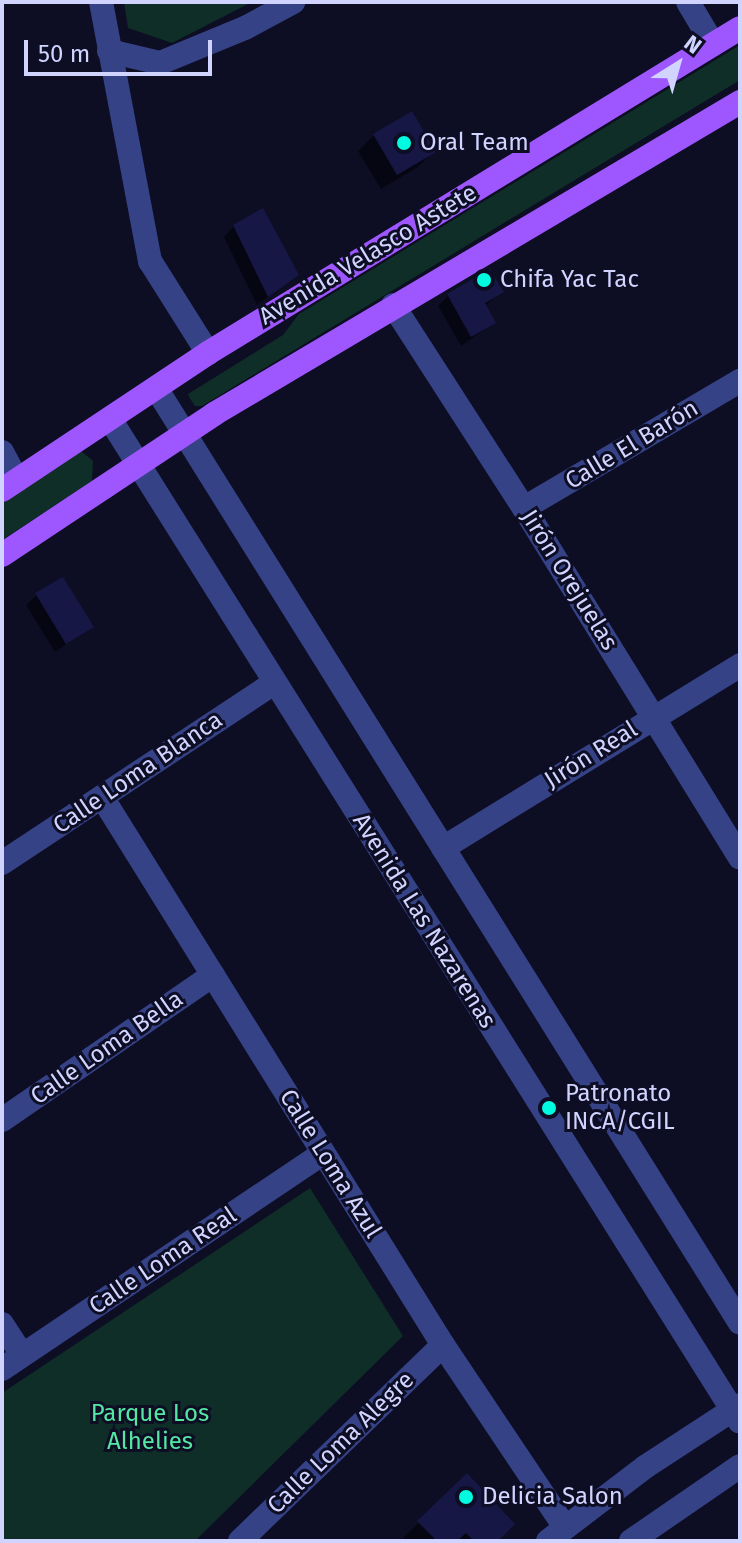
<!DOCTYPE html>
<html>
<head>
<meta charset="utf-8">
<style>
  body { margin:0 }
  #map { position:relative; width:742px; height:1543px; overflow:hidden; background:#0d0d24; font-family:"Fira Sans",sans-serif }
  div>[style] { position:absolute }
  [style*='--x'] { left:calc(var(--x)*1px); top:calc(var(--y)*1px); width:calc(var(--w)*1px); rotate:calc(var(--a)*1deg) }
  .green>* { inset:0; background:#0f2e27 }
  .shadow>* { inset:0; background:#0007 }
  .building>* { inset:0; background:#171746 }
  .minor>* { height:24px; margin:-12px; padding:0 12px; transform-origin:12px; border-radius:12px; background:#354286 }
  .major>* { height:24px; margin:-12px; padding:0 12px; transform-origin:12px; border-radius:12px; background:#9e57ff }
  .dots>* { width:22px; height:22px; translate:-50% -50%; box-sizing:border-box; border:4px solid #0d0d24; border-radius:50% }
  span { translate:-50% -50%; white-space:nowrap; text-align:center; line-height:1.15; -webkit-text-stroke:6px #0d0d24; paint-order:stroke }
  .poi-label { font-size:24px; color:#d0d4ff }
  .left { translate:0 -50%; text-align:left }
  .street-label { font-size:24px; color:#d0d4ff }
  .park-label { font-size:24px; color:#54e7a4 }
  .frame { position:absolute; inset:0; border:4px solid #d0d4ff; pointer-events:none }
  .north { position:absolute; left:638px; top:24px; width:80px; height:80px; -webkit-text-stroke:6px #0d0d24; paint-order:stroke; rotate:37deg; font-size:22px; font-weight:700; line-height:32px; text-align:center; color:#d0d4ff }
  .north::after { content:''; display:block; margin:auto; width:28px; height:36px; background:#d0d4ff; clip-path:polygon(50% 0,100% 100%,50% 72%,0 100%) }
  .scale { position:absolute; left:24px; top:40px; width:188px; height:36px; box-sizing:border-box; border:4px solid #d0d4ff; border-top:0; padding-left:10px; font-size:24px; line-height:28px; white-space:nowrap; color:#d0d4ff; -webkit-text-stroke:6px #0d0d24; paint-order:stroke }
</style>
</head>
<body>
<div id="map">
  <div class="green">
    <i style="clip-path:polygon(124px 2px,252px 2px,172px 43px,128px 28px)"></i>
    <i style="clip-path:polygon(740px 45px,740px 80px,202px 406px,195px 406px,189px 397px,188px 394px,283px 335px,299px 314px)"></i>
    <i style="clip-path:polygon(81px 451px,93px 461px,92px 481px,2px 540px,2px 504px)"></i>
    <i style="clip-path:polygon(310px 1188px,403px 1336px,195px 1541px,2px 1541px,2px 1393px)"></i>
  </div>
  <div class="shadow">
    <i style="clip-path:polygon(374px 135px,433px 152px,418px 167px,381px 189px,358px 151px)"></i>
    <i style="clip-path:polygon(234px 226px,297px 275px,257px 305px,224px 237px)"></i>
    <i style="clip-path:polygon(502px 291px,485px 306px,494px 323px,461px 346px,438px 306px,448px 296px)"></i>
    <i style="clip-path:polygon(37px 595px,91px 627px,55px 652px,26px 605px)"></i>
    <i style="clip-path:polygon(467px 1476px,495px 1541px,406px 1541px,403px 1538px)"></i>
  </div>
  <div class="building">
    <i style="clip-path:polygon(412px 111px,436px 152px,397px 175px,373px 134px)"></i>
    <i style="clip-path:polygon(263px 208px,299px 275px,268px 297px,233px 225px)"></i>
    <i style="clip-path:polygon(490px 269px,504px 292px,485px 303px,496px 323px,471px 337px,447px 294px)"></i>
    <i style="clip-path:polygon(63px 577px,94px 627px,66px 644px,35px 593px)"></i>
    <i style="clip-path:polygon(467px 1473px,515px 1524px,498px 1541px,474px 1541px,466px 1533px,457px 1541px,437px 1541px,417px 1521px)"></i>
  </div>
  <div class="minor">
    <i style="--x:101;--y:2;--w:264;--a:79.3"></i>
    <i style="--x:150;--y:261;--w:109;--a:57.8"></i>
    <i style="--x:688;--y:2;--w:49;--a:59.2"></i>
    <i style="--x:109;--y:51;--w:52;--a:13.2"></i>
    <i style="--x:160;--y:63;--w:92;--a:-22.4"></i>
    <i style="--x:245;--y:28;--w:55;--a:-28.4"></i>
    <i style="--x:393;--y:305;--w:242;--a:57.2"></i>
    <i style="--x:524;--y:508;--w:411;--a:58.3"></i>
    <i style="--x:156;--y:388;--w:1102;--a:58.01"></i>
    <i style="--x:110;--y:419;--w:1184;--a:57.87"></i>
    <i style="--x:2;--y:452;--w:32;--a:62"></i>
    <i style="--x:524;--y:508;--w:251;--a:-30.5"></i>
    <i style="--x:102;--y:797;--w:645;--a:58.11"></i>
    <i style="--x:443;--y:1345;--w:219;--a:56.2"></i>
    <i style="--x:443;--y:848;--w:349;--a:-31.6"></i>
    <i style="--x:2;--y:863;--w:326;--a:-33.5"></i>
    <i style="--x:2;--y:1120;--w:256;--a:-34.5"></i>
    <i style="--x:2;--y:1324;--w:37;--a:57"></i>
    <i style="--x:2;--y:1369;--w:387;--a:-33.9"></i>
    <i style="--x:240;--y:1541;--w:282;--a:-44"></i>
    <i style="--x:548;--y:1541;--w:122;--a:-37.3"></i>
    <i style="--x:645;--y:1467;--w:113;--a:-33.1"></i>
    <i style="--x:631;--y:1541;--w:132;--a:-34.5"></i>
  </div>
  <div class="major">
    <i style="--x:2;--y:490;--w:247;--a:-33.6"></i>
    <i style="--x:208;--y:353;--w:623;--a:-31.42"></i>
    <i style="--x:2;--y:555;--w:255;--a:-33.6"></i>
    <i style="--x:214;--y:414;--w:612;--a:-30.67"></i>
  </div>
  <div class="dots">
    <i style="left:404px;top:143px;background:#00fbe1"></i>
    <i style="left:484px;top:280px;background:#00fbe1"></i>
    <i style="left:549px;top:1108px;background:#00fbe1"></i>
    <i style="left:466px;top:1497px;background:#00fbe1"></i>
  </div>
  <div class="poi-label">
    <span class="left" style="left:420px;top:143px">Oral Team</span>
    <span class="left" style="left:500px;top:280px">Chifa Yac Tac</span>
    <span class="left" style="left:565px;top:1108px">Patronato<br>INCA/CGIL</span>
    <span class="left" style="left:482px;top:1497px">Delicia Salon</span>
  </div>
  <div class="street-label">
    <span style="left:368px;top:255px;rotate:-31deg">Avenida Velasco Astete</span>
    <span style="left:632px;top:445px;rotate:-31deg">Calle El Barón</span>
    <span style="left:569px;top:580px;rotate:58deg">Jirón Orejuelas</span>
    <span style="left:591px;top:755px;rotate:-32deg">Jirón Real</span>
    <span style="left:138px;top:773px;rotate:-34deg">Calle Loma Blanca</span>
    <span style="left:424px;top:921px;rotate:58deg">Avenida Las Nazarenas</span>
    <span style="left:107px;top:1048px;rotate:-35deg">Calle Loma Bella</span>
    <span style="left:330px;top:1164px;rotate:58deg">Calle Loma Azul</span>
    <span style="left:163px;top:1261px;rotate:-34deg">Calle Loma Real</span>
    <span style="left:341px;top:1443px;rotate:-44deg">Calle Loma Alegre</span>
  </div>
  <div class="park-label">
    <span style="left:150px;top:1428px">Parque Los<br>Alhelies</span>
  </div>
  <div class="frame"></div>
  <div class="north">N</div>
  <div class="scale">50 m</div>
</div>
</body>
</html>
